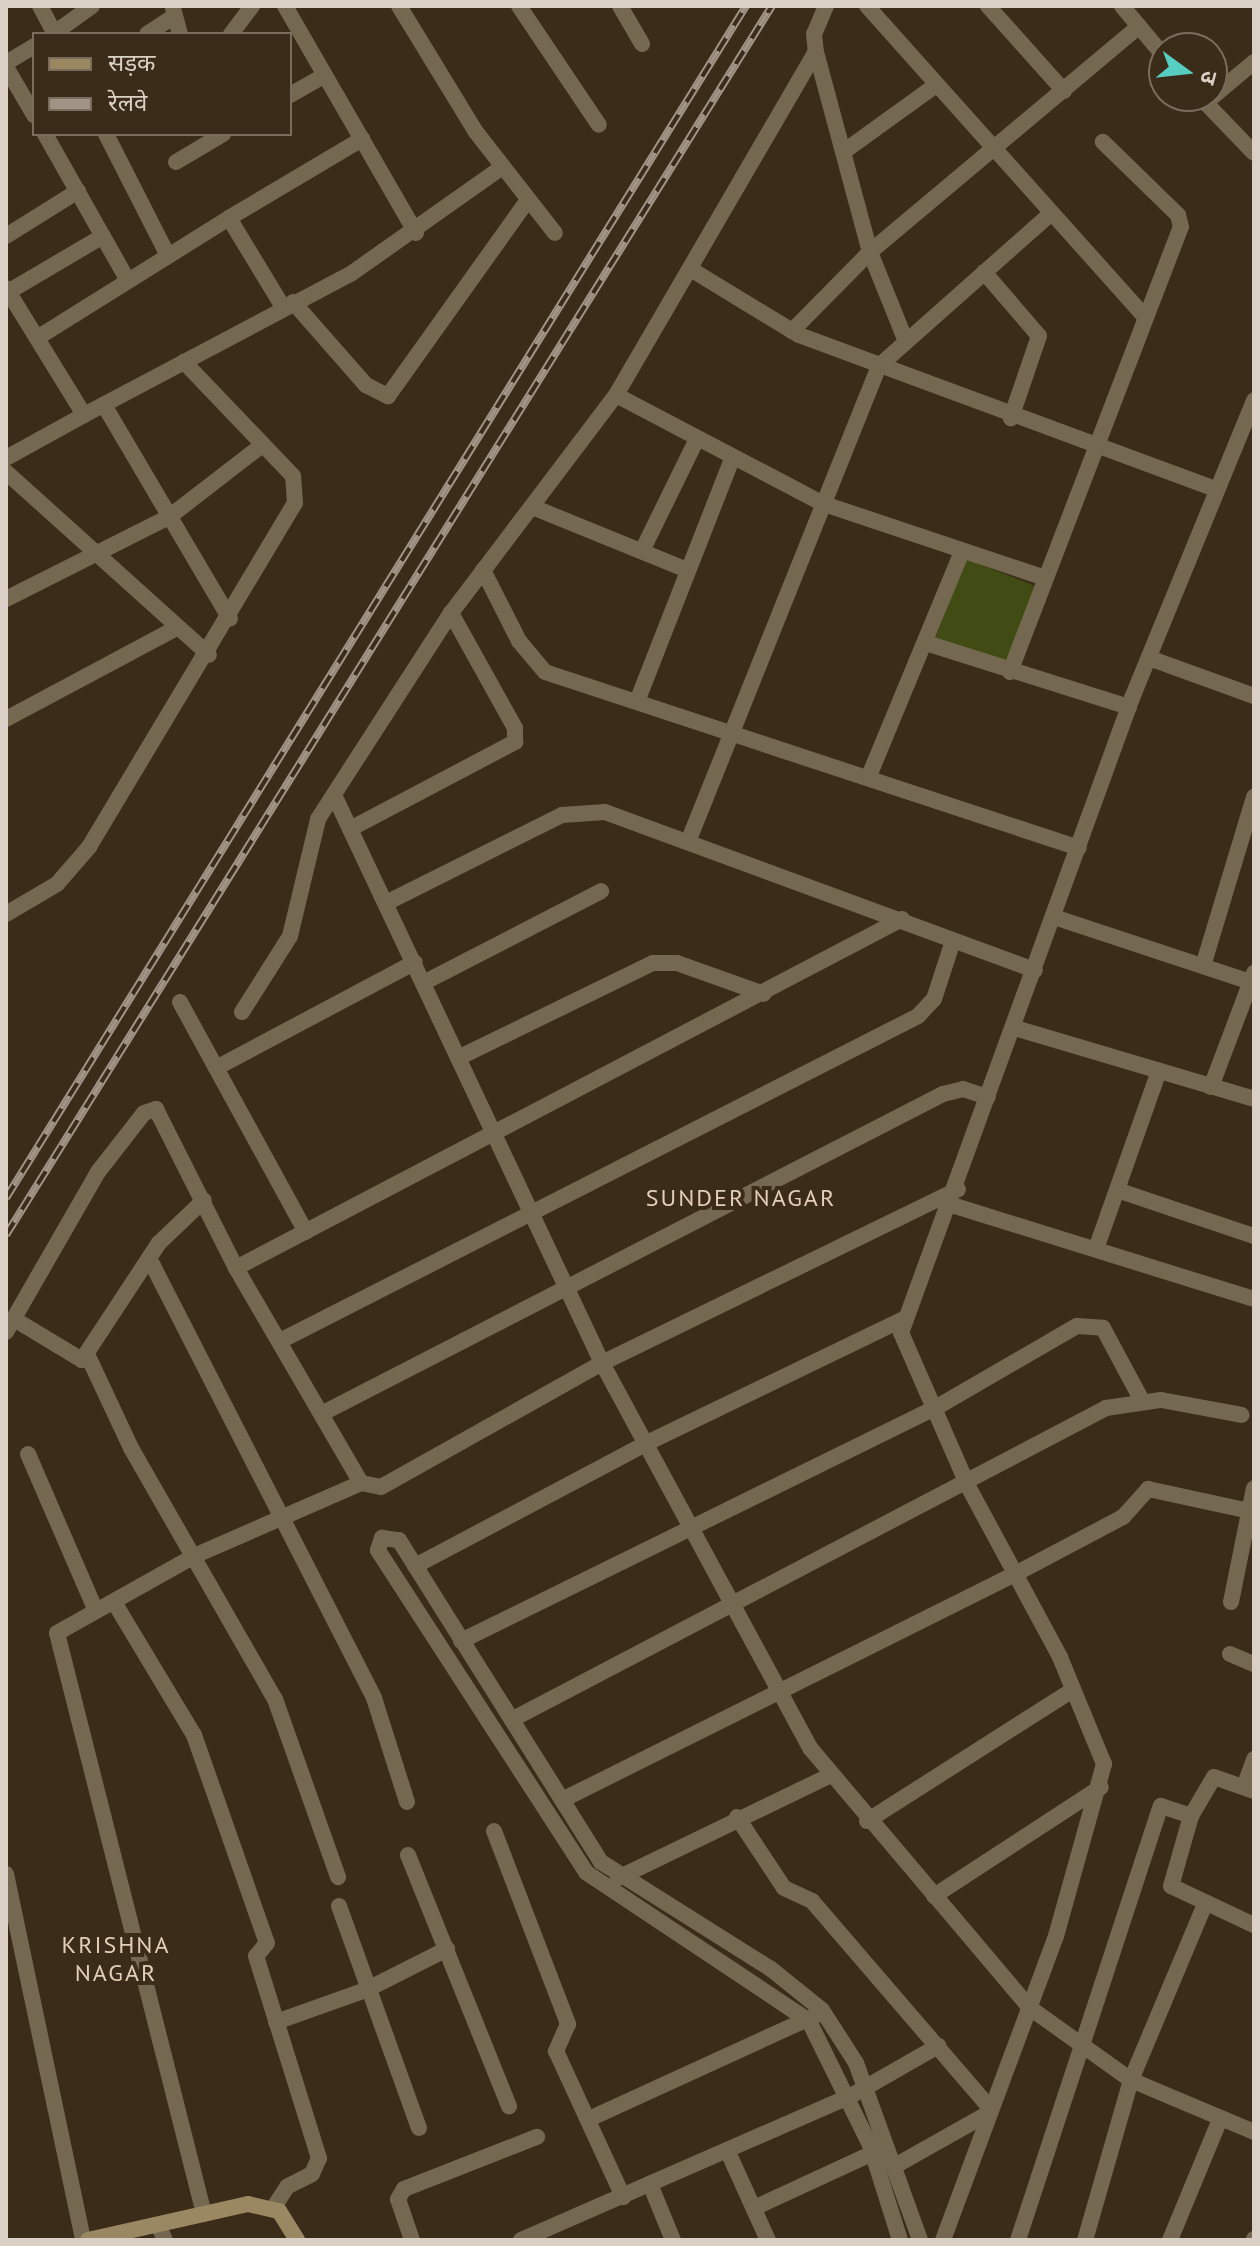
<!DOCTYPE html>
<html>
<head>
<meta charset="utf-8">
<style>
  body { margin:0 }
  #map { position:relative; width:1260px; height:2246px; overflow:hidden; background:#3b2b19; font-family:"PT Sans","Noto Sans Devanagari",sans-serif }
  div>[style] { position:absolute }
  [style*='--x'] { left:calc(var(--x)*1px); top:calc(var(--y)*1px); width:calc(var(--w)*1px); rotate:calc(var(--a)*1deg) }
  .green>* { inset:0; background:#414c14 }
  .street>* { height:16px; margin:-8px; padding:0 8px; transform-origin:8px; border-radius:8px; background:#746851 }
  .secondary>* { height:16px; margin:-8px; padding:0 8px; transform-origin:8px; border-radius:8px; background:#9a8863 }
  .rail>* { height:8px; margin-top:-4px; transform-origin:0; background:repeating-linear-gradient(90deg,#3b2b19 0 15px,#a09486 0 30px); box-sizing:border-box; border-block:2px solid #a09486 }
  span { translate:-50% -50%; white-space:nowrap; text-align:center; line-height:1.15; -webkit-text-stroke:8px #3b2b19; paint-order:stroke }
  .neighbourhood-label { font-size:24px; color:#e3ceb7; letter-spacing:2px }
  .frame { position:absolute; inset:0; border:8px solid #dad0c5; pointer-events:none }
  .legend { position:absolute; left:32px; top:32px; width:260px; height:104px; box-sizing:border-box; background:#3b2b19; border:2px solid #7b6d5e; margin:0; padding:10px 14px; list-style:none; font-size:24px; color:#dad0c5 }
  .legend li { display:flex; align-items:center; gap:16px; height:40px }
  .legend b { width:40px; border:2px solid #7b6d5e }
  .north { position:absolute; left:1148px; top:32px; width:80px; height:80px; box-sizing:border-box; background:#3b2b19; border:2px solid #7b6d5e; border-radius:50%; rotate:105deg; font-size:22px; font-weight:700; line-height:32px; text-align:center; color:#dad0c5 }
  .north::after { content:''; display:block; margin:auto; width:28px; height:36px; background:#57cec2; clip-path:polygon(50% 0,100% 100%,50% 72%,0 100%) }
</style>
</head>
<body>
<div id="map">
  <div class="green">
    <i style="clip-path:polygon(966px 559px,1038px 587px,1007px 667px,934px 642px)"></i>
  </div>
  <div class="street">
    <i style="--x:40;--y:6;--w:32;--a:62"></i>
    <i style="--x:285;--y:6;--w:262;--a:60"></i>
    <i style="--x:399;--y:6;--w:148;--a:58.6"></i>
    <i style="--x:476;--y:132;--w:128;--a:52"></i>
    <i style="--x:519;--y:6;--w:143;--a:56.1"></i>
    <i style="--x:620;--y:6;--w:44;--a:59.9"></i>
    <i style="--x:826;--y:6;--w:30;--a:113"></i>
    <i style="--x:814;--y:34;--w:18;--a:84"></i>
    <i style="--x:816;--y:52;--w:207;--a:74.9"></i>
    <i style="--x:870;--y:252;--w:94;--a:68.1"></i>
    <i style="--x:867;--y:6;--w:417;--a:48.2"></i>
    <i style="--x:988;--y:6;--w:114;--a:48.2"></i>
    <i style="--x:1122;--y:6;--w:65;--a:50"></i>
    <i style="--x:173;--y:8;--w:27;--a:75"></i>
    <i style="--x:53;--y:34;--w:48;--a:-35.7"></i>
    <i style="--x:147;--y:34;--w:33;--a:-33"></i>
    <i style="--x:231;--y:34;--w:35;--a:-53"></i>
    <i style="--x:6;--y:63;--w:33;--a:-31"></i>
    <i style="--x:6;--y:67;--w:56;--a:59.7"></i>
    <i style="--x:290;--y:95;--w:40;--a:-29.7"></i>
    <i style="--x:1199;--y:96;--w:79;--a:46"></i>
    <i style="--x:1205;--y:103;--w:64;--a:-39.9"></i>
    <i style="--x:45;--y:134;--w:167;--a:60.5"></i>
    <i style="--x:106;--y:134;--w:132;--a:63"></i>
    <i style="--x:846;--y:150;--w:111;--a:-35.8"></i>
    <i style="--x:176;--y:162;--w:55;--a:-30.8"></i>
    <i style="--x:229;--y:218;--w:155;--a:-30.7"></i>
    <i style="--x:6;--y:236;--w:85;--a:-32"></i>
    <i style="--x:692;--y:270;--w:125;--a:31.3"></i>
    <i style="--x:799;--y:335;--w:446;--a:20.3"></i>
    <i style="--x:984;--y:272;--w:84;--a:49.3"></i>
    <i style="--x:1039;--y:336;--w:87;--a:108.9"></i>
    <i style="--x:6;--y:288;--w:149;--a:58.4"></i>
    <i style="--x:84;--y:415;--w:89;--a:151.1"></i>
    <i style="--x:8;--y:292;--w:110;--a:-30.5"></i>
    <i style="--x:293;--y:302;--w:111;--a:48.7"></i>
    <i style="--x:366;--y:385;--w:25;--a:27"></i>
    <i style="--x:388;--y:396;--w:241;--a:-54.5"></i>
    <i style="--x:792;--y:331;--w:111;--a:-45.4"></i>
    <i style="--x:870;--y:252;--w:351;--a:-40"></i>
    <i style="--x:37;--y:338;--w:226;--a:-32"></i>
    <i style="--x:229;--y:218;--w:104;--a:58.8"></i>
    <i style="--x:616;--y:395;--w:235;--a:27.7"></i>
    <i style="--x:824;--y:504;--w:233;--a:18.5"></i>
    <i style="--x:104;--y:405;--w:248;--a:59.5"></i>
    <i style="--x:84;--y:415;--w:303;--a:-27.9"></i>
    <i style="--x:352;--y:273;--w:184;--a:-35.2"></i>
    <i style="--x:6;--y:472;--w:273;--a:42"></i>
    <i style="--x:535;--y:508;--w:164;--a:22.2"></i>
    <i style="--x:642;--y:551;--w:120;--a:-63.9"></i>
    <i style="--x:483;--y:570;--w:80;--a:63.1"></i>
    <i style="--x:519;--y:641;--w:40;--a:50"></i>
    <i style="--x:545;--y:672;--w:562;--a:18.24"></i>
    <i style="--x:6;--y:599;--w:182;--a:-26.7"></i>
    <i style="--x:169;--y:517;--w:118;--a:-37.7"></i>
    <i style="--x:926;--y:643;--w:213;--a:17.5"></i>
    <i style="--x:1149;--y:658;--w:112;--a:19.9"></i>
    <i style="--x:1010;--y:672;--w:477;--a:-69"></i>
    <i style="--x:1181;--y:227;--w:12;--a:-104"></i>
    <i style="--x:1178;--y:215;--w:105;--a:-135.8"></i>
    <i style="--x:638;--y:699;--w:258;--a:-68.6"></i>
    <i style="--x:6;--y:719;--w:195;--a:-28.1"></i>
    <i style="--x:869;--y:776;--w:243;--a:-67.5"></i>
    <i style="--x:334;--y:795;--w:628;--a:64.74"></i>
    <i style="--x:602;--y:1363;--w:439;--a:61.6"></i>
    <i style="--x:811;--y:1749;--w:339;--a:49.8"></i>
    <i style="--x:1030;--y:2008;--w:124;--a:35.5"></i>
    <i style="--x:1131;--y:2080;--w:166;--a:106"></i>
    <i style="--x:350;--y:829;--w:187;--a:-27.8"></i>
    <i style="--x:515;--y:742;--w:14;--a:-90"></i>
    <i style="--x:515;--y:728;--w:132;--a:-119.1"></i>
    <i style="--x:688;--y:842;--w:513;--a:-68.14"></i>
    <i style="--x:879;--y:366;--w:226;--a:-41.6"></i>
    <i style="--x:386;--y:903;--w:197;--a:-26.6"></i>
    <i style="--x:562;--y:815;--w:43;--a:-4"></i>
    <i style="--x:605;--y:812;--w:458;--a:20.2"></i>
    <i style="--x:6;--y:914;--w:59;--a:-30.5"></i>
    <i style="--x:57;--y:884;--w:49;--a:-49.1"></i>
    <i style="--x:89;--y:847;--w:401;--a:-59.1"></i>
    <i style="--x:295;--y:503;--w:27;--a:-94"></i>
    <i style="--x:293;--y:476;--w:158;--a:-133.7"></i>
    <i style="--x:1054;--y:917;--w:207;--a:18.3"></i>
    <i style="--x:1203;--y:966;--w:177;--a:-73.2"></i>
    <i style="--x:427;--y:981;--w:196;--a:-27.3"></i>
    <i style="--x:180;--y:1002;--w:262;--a:61.3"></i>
    <i style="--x:242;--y:1012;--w:90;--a:-57.7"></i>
    <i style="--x:290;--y:936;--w:120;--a:-76.5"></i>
    <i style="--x:318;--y:819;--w:245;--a:-57.2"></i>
    <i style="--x:451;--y:613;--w:273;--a:-52.9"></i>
    <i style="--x:616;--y:395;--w:397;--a:-59.8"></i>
    <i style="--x:1015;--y:1028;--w:249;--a:16.5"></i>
    <i style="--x:462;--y:1056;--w:212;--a:-26"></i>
    <i style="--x:653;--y:963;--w:24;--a:0"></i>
    <i style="--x:677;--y:963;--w:92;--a:19.6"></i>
    <i style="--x:216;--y:1068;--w:225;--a:-28"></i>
    <i style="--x:1211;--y:1087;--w:122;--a:-69.3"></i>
    <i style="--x:1117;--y:1190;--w:145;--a:18.6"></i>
    <i style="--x:952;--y:1205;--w:316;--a:17.3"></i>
    <i style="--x:1097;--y:1246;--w:186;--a:-70.5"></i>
    <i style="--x:149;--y:1258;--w:494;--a:62.9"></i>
    <i style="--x:374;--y:1698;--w:109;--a:72.4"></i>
    <i style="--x:236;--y:1268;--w:752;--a:-27.66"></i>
    <i style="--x:14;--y:1319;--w:79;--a:31.1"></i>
    <i style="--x:82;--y:1360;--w:140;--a:-56.7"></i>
    <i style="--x:159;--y:1243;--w:62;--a:-43.7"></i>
    <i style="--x:6;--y:1332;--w:185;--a:-60.1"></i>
    <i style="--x:98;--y:1172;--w:75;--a:-52.1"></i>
    <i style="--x:144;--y:1113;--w:13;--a:-18"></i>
    <i style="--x:156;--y:1109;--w:178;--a:63.3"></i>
    <i style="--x:236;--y:1268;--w:249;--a:59.8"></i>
    <i style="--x:361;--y:1483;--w:20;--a:11"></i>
    <i style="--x:381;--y:1487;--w:253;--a:-29.3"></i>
    <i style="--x:602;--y:1363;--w:396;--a:-26"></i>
    <i style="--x:280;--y:1341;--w:716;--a:-26.99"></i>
    <i style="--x:918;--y:1016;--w:23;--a:-47"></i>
    <i style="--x:934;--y:999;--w:61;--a:-71.9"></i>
    <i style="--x:87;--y:1354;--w:104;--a:64.9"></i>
    <i style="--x:131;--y:1448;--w:289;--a:60.2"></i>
    <i style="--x:275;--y:1699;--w:189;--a:70.5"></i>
    <i style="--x:323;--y:1413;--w:697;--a:-27.23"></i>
    <i style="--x:943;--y:1094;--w:21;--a:-14"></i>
    <i style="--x:963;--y:1089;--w:26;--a:18"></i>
    <i style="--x:28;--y:1454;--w:171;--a:66.6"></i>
    <i style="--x:415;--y:1566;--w:263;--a:-27.9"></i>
    <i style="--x:647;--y:1443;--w:288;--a:-25.8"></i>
    <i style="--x:114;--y:1602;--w:155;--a:59"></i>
    <i style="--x:194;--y:1735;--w:220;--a:70.7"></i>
    <i style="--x:267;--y:1943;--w:17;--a:130"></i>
    <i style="--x:256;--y:1956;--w:212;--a:72.7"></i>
    <i style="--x:319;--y:2158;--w:17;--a:114"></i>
    <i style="--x:312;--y:2174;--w:28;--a:153"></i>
    <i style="--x:287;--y:2187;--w:24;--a:123"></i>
    <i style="--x:1231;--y:1602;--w:116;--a:-78.6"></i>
    <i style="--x:461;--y:1641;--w:530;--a:-26.18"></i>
    <i style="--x:937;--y:1407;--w:162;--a:-30.1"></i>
    <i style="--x:1077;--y:1326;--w:26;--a:4"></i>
    <i style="--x:1103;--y:1328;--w:81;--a:61.8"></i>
    <i style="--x:1230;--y:1654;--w:26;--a:23"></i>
    <i style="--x:513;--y:1719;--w:670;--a:-27.67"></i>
    <i style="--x:1106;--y:1408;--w:56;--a:-8.3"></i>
    <i style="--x:1161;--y:1400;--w:82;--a:10.5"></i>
    <i style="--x:1244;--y:1787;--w:30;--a:-70"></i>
    <i style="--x:562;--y:1800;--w:511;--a:-26.51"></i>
    <i style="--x:1019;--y:1572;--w:118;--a:-27.9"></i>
    <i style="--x:1123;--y:1517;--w:38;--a:-48"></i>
    <i style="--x:1148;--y:1489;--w:104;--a:12.2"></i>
    <i style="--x:1191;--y:1816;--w:73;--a:105.9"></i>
    <i style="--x:1171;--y:1886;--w:92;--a:25.2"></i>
    <i style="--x:737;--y:1817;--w:85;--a:56.5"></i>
    <i style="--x:784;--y:1888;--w:31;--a:25"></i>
    <i style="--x:812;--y:1901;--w:272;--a:49.3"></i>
    <i style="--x:867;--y:1821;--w:244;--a:-32.5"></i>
    <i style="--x:494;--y:1831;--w:207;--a:69"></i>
    <i style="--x:568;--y:2024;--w:30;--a:114"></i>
    <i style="--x:556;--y:2051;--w:161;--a:65.3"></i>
    <i style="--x:408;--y:1855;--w:271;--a:68.1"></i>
    <i style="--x:6;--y:1874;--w:374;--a:78.1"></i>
    <i style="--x:618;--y:1878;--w:234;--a:-25.8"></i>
    <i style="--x:934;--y:1896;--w:199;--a:-33.1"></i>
    <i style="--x:1205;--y:1904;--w:191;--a:112.8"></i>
    <i style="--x:1131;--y:2080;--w:134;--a:22.9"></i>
    <i style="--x:339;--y:1906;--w:236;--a:70.2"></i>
    <i style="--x:276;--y:2022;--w:96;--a:-19.6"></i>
    <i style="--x:366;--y:1990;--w:91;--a:-26.8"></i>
    <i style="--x:589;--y:2119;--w:250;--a:-24.6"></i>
    <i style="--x:728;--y:2152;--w:97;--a:65.6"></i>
    <i style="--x:893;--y:2167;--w:108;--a:-29.4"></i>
    <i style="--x:650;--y:2184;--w:61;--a:67.7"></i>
    <i style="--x:754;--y:2208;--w:131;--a:-24.8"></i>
    <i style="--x:204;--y:2214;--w:599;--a:-104.2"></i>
    <i style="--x:57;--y:1633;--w:157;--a:-29.3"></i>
    <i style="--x:194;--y:1556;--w:182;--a:-23.6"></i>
    <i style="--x:160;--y:2229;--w:12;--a:66"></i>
    <i style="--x:412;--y:2240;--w:43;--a:-108.9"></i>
    <i style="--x:398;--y:2199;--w:12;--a:-59"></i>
    <i style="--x:404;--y:2189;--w:143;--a:-21.4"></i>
    <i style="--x:521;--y:2240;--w:358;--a:-23.6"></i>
    <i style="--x:849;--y:2097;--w:103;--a:-29.8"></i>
    <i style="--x:900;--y:2240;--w:100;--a:-107.5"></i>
    <i style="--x:870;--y:2145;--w:138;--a:-116.2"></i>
    <i style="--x:809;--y:2021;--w:268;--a:-146.3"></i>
    <i style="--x:586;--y:1872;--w:383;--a:-122.9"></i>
    <i style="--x:378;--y:1550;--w:13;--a:-72"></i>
    <i style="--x:382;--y:1538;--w:17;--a:7"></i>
    <i style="--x:399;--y:1540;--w:380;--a:57.9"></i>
    <i style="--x:601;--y:1862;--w:201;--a:32.2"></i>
    <i style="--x:771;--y:1969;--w:65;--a:38.8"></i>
    <i style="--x:822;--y:2010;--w:63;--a:57.3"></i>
    <i style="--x:856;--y:2063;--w:188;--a:70.1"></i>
    <i style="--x:943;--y:2240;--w:324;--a:-69.6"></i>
    <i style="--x:1056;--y:1936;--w:179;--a:-74.4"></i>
    <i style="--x:1104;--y:1764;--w:116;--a:-112.4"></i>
    <i style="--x:1060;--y:1657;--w:194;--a:-118.3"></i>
    <i style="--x:968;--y:1486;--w:167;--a:-113.6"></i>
    <i style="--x:901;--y:1333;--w:676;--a:-70.01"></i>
    <i style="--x:1132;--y:698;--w:322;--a:-67.7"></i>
    <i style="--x:1018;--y:2240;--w:457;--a:-71.8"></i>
    <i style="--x:1161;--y:1806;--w:32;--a:18"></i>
    <i style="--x:1191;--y:1816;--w:45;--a:-59.5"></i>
    <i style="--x:1214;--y:1777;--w:42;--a:19.3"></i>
    <i style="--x:1170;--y:2240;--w:131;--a:-67.5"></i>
    <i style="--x:1254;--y:2240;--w:1;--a:-90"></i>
  </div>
  <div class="secondary">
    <i style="--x:88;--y:2240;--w:164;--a:-12.7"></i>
    <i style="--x:248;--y:2204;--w:32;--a:13"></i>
    <i style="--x:279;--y:2211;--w:34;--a:58"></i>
  </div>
  <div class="rail">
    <i style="--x:6;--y:1198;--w:1403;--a:-58.17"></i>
    <i style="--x:6;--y:1235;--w:1448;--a:-58.07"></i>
  </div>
  <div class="neighbourhood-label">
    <span style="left:741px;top:1198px">SUNDER NAGAR</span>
    <span style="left:116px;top:1959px">KRISHNA<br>NAGAR</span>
  </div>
  <div class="frame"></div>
  <ul class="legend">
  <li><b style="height:10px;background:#9a8863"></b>सड़क</li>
  <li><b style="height:10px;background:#a09486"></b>रेलवे</li>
  </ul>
  <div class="north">उ</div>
</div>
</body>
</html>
